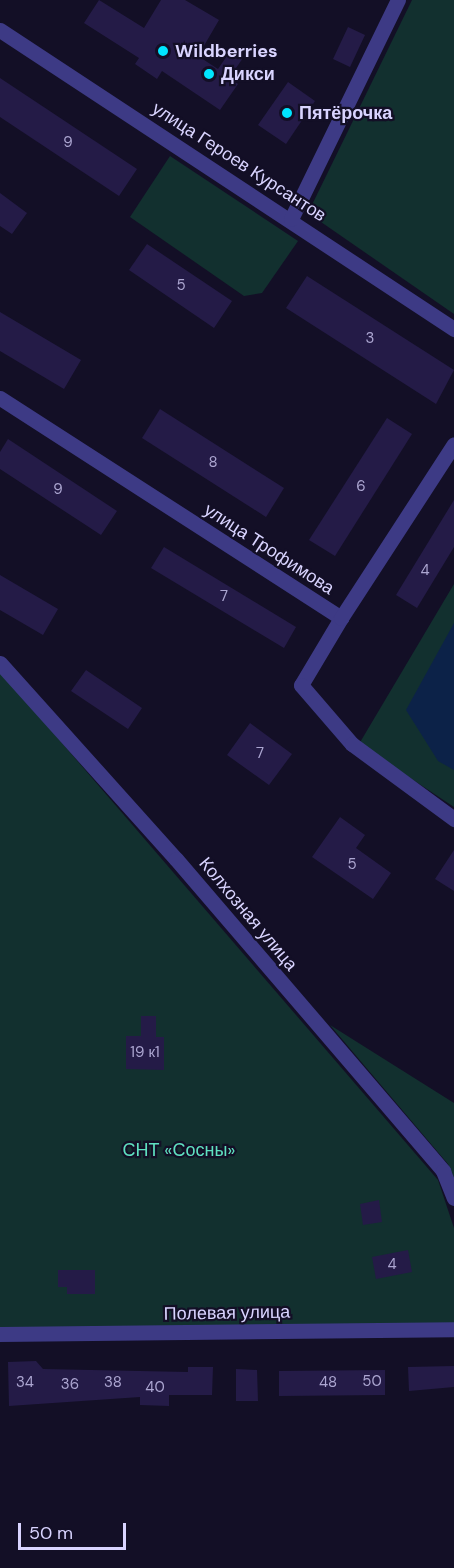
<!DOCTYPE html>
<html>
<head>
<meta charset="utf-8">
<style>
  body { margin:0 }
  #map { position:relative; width:454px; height:1568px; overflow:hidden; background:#130f26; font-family:"DM Sans",sans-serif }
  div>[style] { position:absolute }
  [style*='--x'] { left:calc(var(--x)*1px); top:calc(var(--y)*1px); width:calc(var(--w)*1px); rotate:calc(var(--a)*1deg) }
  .green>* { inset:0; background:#12302f }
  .water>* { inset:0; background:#0c2248 }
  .building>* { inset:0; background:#241b47 }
  .minor>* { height:15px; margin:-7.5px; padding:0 7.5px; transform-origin:7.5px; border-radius:7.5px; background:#3d3a85 }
  .dots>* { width:16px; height:16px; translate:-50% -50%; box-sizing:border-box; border:3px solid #130f26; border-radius:50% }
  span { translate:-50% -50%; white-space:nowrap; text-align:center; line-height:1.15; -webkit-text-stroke:4.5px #130f26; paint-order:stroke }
  .number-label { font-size:15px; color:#aca6d1 }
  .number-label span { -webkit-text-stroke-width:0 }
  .poi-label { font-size:18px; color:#d9d4ff; font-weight:700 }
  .left { translate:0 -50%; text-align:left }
  .street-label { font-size:18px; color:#d9d4ff }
  .park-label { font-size:18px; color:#5fe0c0 }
  .scale { position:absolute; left:18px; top:1523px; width:108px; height:27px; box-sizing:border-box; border:3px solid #d9d4ff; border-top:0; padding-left:8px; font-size:18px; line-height:21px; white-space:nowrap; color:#d9d4ff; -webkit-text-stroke:4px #130f26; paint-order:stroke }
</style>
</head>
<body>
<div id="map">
  <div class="green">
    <i style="clip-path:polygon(412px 0,454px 0,454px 314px,308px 213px)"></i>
    <i style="clip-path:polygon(170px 156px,298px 241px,262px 293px,244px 296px,130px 217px)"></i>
    <i style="clip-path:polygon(454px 584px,454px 807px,359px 744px)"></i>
    <i style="clip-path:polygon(0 671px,438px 1180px,454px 1228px,454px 1323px,0 1329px)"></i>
    <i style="clip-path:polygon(330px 1025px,454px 1103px,454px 1178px,448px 1164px)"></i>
  </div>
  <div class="water">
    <i style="clip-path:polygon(454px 623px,454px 770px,438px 761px,406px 710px)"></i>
  </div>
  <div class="building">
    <i style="clip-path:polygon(99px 0,144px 28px,161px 0,185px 0,219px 20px,198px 56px,218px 69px,231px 50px,243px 58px,229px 78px,238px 84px,220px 110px,162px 71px,157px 79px,135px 64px,139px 58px,84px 23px)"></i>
    <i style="clip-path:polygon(348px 27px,365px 35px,350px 67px,333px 59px)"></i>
    <i style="clip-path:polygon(0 78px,137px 169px,119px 196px,0 117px)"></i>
    <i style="clip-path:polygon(288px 82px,315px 101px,286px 144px,258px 125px)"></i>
    <i style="clip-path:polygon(0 193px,27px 213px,12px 234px,0 226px)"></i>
    <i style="clip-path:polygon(147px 244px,232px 301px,214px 328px,129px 270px)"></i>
    <i style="clip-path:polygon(307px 276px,454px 370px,436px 404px,286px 308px)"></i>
    <i style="clip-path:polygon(0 312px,81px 360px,64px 389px,0 351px)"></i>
    <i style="clip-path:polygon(160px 409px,284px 488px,266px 517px,142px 438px)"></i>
    <i style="clip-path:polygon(387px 418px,412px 434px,335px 556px,309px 540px)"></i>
    <i style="clip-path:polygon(8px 439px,117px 511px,101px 535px,0 469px,0 452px)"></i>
    <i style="clip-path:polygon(454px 500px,454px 547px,417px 608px,396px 595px)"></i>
    <i style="clip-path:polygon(164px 547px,296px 627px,284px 648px,151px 568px)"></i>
    <i style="clip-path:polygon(0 575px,58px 609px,43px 635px,0 610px)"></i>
    <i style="clip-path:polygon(86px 670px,142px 708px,128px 729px,71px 691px)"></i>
    <i style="clip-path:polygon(250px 723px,292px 754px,269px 785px,227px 755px)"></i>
    <i style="clip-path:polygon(340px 817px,365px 835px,356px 848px,391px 873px,373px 899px,312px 857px)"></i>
    <i style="clip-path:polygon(454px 850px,454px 891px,435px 879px)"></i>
    <i style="clip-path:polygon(141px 1016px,156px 1016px,156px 1037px,164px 1037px,164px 1070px,126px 1069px,126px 1036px,141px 1036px)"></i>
    <i style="clip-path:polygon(379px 1200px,382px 1222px,363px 1225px,360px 1204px)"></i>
    <i style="clip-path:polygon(408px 1250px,412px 1272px,376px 1279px,372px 1257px)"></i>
    <i style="clip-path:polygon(58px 1270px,95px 1270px,95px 1294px,67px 1294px,67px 1287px,58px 1287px)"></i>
    <i style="clip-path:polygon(36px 1361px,43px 1369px,188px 1372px,188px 1367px,213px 1367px,212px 1395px,169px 1395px,169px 1406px,140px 1405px,140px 1397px,9px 1406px,8px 1362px)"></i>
    <i style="clip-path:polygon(454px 1366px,454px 1387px,409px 1391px,408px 1367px)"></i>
    <i style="clip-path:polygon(236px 1369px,257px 1370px,258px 1401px,236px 1401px)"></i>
    <i style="clip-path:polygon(385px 1370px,385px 1395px,279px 1396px,279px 1371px)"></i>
  </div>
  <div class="minor">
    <i style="--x:0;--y:30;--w:544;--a:33.37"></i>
    <i style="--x:291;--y:219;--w:244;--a:-64"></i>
    <i style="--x:0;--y:398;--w:406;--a:32.8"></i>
    <i style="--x:341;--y:618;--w:78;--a:120.8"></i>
    <i style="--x:301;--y:685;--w:78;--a:49.2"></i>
    <i style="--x:352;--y:744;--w:127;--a:36.3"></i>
    <i style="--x:341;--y:618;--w:207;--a:-57"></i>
    <i style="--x:0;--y:663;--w:263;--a:48.1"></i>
    <i style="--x:176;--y:859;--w:411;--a:49.4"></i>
    <i style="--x:443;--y:1171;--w:29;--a:68"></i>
    <i style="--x:0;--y:1334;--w:454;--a:-0.6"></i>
  </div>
  <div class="dots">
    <i style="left:163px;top:51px;background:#00e5ff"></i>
    <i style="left:209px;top:74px;background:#00e5ff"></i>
    <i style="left:287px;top:113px;background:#00e5ff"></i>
  </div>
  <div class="number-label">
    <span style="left:68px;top:143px">9</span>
    <span style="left:181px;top:286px">5</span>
    <span style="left:370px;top:339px">3</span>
    <span style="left:213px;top:463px">8</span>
    <span style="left:361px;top:487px">6</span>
    <span style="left:58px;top:490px">9</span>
    <span style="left:425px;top:571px">4</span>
    <span style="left:224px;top:597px">7</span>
    <span style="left:260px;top:754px">7</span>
    <span style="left:352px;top:865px">5</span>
    <span style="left:145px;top:1053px">19 к1</span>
    <span style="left:392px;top:1265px">4</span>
    <span style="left:372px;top:1382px">50</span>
    <span style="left:25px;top:1383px">34</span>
    <span style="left:113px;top:1383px">38</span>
    <span style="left:328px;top:1383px">48</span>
    <span style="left:70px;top:1385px">36</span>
    <span style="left:155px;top:1388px">40</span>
  </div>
  <div class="poi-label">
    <span class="left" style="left:175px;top:51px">Wildberries</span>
    <span class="left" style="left:221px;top:74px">Дикси</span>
    <span class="left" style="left:299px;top:113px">Пятёрочка</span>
  </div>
  <div class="street-label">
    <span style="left:239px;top:162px;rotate:33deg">улица Героев Курсантов</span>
    <span style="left:269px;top:549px;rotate:33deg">улица Трофимова</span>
    <span style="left:248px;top:914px;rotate:50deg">Колхозная улица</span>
    <span style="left:227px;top:1313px;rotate:-1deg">Полевая улица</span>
  </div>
  <div class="park-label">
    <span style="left:179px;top:1150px">СНТ «Сосны»</span>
  </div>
  <div class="scale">50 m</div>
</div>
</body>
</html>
